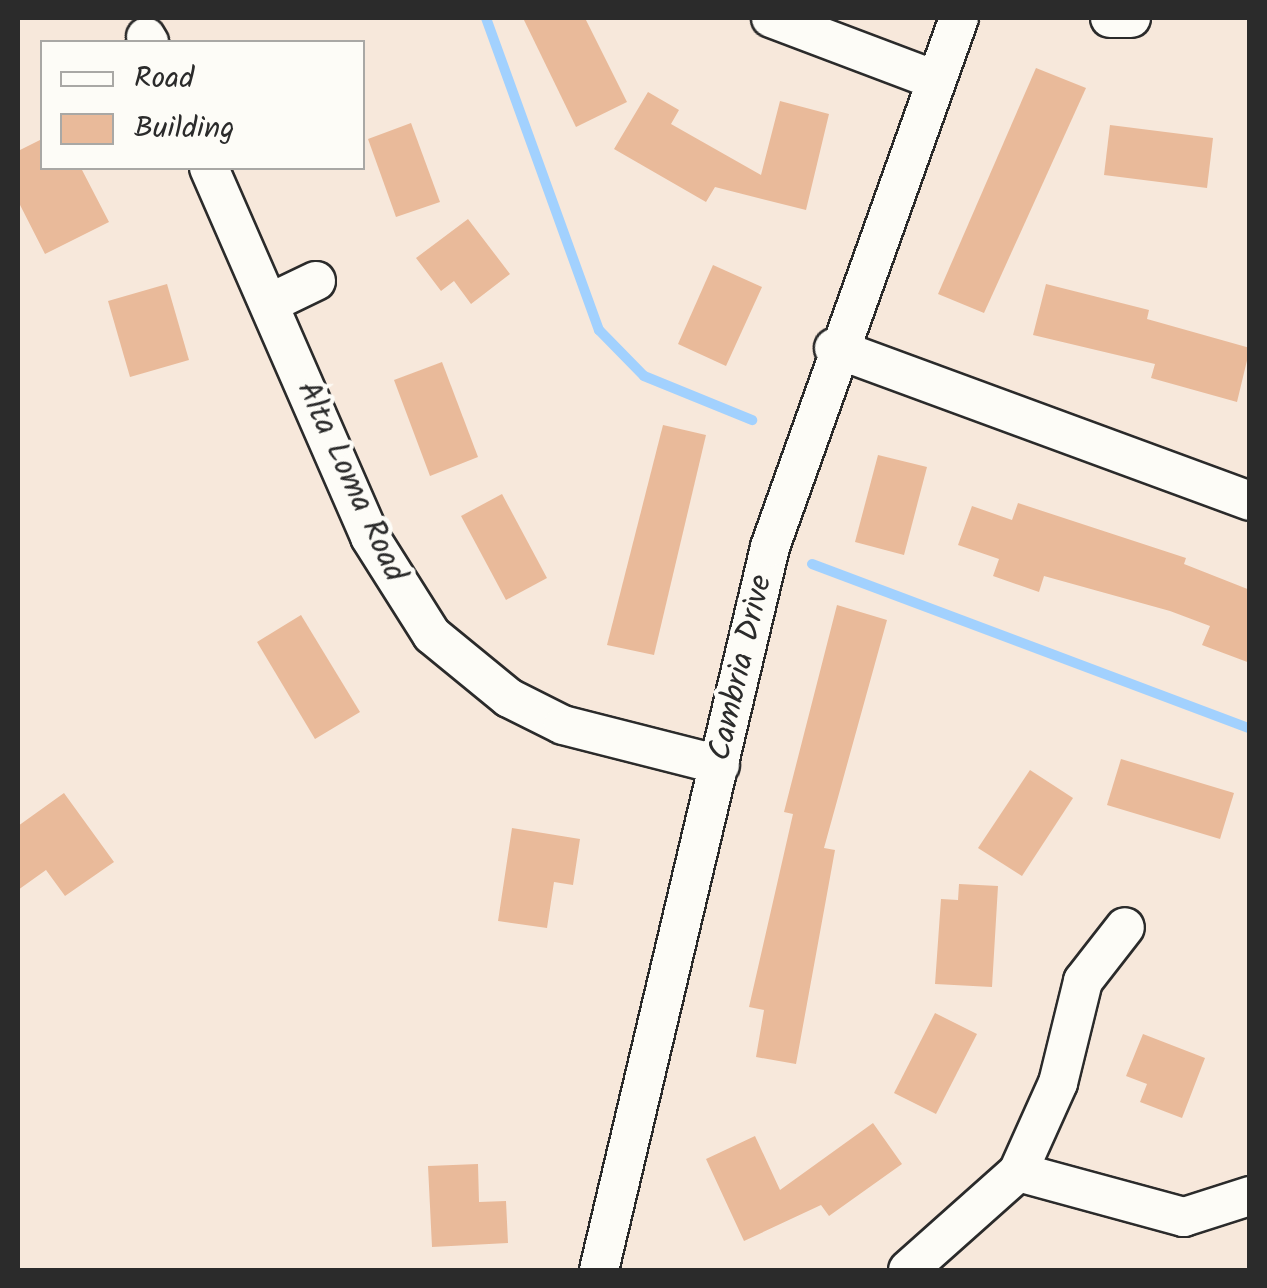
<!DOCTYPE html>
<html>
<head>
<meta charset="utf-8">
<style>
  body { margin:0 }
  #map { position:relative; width:1267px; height:1288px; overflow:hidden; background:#f7e8db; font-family:Kalam,sans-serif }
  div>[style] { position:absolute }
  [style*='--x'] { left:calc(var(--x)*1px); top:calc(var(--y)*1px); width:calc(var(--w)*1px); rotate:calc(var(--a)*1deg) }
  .stream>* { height:10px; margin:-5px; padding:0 5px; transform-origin:5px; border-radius:5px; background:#a2d1fe }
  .building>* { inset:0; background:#e9ba9a }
  .roads { filter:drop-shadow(2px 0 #2b2b2b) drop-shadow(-2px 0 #2b2b2b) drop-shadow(0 2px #2b2b2b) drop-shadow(0 -2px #2b2b2b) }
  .street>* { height:38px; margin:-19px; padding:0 19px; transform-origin:19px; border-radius:19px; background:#fdfcf7 }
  span { translate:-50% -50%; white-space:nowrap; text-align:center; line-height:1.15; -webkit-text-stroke:9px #fdfcf7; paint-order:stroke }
  .street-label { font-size:32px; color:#2b2b2b }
  .frame { position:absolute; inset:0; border:20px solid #2b2b2b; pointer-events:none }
  .legend { position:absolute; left:40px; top:40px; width:325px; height:130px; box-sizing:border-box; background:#fdfcf7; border:2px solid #a9a8a5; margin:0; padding:12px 18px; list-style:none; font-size:30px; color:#2b2b2b }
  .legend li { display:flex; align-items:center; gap:20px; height:50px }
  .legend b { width:50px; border:2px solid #a9a8a5 }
</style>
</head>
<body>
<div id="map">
  <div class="stream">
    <i style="--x:486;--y:18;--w:332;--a:70.1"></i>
    <i style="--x:599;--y:330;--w:64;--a:45.6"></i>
    <i style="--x:644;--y:376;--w:117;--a:22.2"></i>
    <i style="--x:812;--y:564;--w:468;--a:20.6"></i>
  </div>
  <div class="building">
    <i style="clip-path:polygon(523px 18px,585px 18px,627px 102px,576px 127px)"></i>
    <i style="clip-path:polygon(1036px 68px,1086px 88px,984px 313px,938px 294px)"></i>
    <i style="clip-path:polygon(648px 92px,679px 110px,671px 124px,761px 175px,780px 101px,829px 114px,806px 210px,715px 187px,706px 202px,614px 149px)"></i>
    <i style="clip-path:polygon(411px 123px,440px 202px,396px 217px,368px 139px)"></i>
    <i style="clip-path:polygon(1110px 125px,1213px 138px,1207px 188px,1104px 175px)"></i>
    <i style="clip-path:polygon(42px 139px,42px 168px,81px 168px,109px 222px,45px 254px,18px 201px,18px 151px)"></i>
    <i style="clip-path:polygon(468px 219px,510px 274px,471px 304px,454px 281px,441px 291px,416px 258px)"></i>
    <i style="clip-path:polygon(713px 265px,762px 287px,726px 366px,678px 344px)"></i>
    <i style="clip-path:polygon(167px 284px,189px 360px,130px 377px,108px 301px)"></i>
    <i style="clip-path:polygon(1046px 284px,1149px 310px,1147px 319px,1250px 348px,1237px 402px,1151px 378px,1155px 364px,1033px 335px)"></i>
    <i style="clip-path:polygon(442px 362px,478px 457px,430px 476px,394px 380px)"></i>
    <i style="clip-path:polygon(663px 425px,706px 435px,654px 655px,607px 645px)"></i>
    <i style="clip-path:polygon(878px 455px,927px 467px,904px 555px,855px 542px)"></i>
    <i style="clip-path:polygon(502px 494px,547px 578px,506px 600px,461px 516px)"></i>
    <i style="clip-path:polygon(1018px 503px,1186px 558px,1184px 564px,1250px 590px,1250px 663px,1202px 645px,1210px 626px,1170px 611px,1044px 576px,1039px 592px,993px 576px,999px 559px,958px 545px,972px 506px,1012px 520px)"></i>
    <i style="clip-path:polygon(837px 605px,887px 620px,824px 848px,835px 850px,796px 1064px,756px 1057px,764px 1010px,749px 1007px,793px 814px,784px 812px)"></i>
    <i style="clip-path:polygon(301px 615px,360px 712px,315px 739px,257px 642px)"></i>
    <i style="clip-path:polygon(1121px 759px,1234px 793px,1220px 839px,1107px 805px)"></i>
    <i style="clip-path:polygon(1030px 770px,1073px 798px,1022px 876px,978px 848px)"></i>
    <i style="clip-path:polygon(64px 793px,114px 862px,65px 896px,46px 870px,18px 890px,18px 826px)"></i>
    <i style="clip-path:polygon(512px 828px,580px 839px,573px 885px,554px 882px,547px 928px,498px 921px)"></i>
    <i style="clip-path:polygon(959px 884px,998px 886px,992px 987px,935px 984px,941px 899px,958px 900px)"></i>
    <i style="clip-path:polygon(935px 1013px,977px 1034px,936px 1114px,894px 1093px)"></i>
    <i style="clip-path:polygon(1143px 1034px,1205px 1058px,1182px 1118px,1140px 1102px,1147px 1084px,1126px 1076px)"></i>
    <i style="clip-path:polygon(873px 1123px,902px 1164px,829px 1216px,821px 1205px,744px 1241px,706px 1159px,755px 1136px,780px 1190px)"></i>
    <i style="clip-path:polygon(478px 1164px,479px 1202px,506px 1201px,508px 1243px,432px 1247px,428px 1166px)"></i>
  </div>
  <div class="roads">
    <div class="street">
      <i style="--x:771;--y:18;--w:175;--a:20.7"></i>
      <i style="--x:1110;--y:18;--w:21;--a:0"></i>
      <i style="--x:146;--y:37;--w:6;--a:59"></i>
      <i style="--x:209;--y:168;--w:403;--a:66.4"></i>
      <i style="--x:370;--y:537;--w:116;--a:57.7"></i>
      <i style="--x:432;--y:635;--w:99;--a:39.3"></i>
      <i style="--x:509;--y:698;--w:60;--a:26.6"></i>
      <i style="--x:563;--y:725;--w:162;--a:14.3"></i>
      <i style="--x:270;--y:303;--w:51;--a:-25.6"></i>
      <i style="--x:834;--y:348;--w:443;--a:20.2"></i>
      <i style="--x:1018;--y:1172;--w:172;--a:15.2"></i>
      <i style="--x:1184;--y:1217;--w:69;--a:-17.7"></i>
      <i style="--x:599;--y:1270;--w:743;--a:-76.69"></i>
      <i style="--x:770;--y:547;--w:562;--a:-70.34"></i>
      <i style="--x:908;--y:1270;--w:147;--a:-41.7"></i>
      <i style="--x:1018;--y:1172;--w:98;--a:-65.8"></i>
      <i style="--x:1058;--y:1083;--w:105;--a:-76.2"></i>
      <i style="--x:1083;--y:981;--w:68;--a:-52.1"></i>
    </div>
  </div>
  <div class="street-label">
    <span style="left:350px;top:482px;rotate:65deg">Alta Loma Road</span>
    <span style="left:742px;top:668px;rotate:-77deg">Cambria Drive</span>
  </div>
  <div class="frame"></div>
  <ul class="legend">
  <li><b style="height:12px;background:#fdfcf7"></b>Road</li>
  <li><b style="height:28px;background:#e9ba9a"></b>Building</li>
  </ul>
</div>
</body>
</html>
